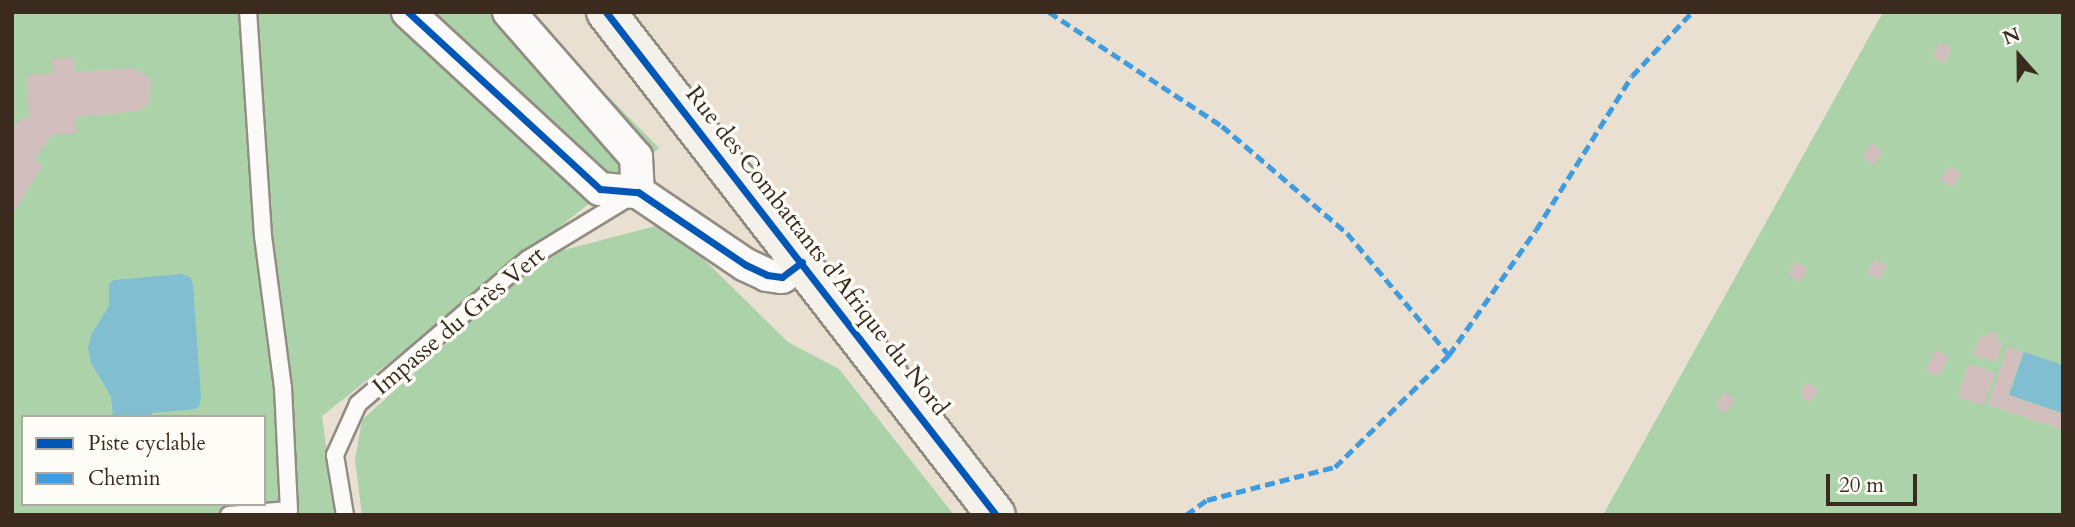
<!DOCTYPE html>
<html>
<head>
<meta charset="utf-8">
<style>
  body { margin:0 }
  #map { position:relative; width:2075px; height:527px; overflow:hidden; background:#e9e0d2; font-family:Cardo,serif }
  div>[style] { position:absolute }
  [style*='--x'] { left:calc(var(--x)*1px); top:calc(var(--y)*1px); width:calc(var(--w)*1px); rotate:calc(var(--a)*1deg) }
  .green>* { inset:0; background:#abd2a9 }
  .water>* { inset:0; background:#81bed2 }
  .building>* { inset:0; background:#d1bebd }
  .roads { filter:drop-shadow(2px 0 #938c83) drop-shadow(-2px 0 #938c83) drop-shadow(0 2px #938c83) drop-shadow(0 -2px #938c83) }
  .lane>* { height:16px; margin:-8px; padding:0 8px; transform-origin:8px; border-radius:8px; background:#fcfaf8 }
  .street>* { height:32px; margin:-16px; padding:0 16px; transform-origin:16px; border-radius:16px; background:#fcfaf8 }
  .secondary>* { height:38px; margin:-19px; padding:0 19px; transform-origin:19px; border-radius:19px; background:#f4f0ea }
  .quiet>* { height:5px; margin-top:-2.5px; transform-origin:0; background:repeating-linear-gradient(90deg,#3f9ce0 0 10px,transparent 0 15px) }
  .cycleway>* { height:7px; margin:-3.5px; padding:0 3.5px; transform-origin:3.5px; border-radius:3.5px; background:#0057b8 }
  span { translate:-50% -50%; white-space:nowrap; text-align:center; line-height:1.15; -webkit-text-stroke:7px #fdfcf7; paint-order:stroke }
  .street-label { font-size:24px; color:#3b2a1e }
  .frame { position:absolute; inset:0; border:14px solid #3b2a1e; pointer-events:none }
  .legend { position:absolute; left:21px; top:415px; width:245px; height:91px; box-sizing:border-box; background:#fdfcf7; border:2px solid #afa8a0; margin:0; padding:9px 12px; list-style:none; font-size:21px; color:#3b2a1e }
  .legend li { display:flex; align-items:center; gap:14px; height:35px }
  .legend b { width:35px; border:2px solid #afa8a0 }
  .north { position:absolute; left:1984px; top:21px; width:70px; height:70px; -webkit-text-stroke:5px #fdfcf7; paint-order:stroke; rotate:339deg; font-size:19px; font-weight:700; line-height:28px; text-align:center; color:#3b2a1e }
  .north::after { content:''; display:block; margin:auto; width:24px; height:32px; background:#3b2a1e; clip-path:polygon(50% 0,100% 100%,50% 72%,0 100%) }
  .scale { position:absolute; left:1826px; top:474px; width:91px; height:32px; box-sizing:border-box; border:4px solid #3b2a1e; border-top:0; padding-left:9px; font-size:21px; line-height:24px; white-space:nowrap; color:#3b2a1e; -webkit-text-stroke:5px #fdfcf7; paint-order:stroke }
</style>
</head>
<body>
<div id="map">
  <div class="green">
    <i style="clip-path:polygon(evenodd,12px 12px,525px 12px,659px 148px,322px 416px,335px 515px,12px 515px,12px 12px,23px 417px,264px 417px,264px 504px,23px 504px,23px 417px)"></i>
    <i style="clip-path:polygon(1883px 12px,2063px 12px,2063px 515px,1603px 515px)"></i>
    <i style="clip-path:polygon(667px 223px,788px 342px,839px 369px,954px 515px,362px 515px,355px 460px,362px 420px,545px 255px)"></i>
  </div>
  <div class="water">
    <i style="clip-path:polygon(182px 274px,191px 278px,193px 285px,201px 398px,199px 406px,196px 409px,152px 413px,151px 417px,113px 417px,111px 396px,91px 363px,88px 347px,92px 333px,109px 306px,109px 284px,114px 280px)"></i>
    <i style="clip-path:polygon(2024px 352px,2063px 365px,2063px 413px,2009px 395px)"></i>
  </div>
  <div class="building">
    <i style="clip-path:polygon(1939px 42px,1952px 47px,1945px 63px,1933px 57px)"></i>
    <i style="clip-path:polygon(73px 57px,73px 72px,130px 68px,140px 71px,151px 80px,150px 101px,141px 110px,133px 112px,75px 117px,77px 133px,51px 135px,34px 161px,43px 164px,12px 216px,12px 130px,21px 119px,29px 117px,27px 75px,53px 73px,51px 59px)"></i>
    <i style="clip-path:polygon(1871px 143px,1883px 152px,1874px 165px,1862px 157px)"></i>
    <i style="clip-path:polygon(1949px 166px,1961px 173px,1953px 187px,1940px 180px)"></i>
    <i style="clip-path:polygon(1875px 259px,1887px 266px,1879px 280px,1867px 273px)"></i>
    <i style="clip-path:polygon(1796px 262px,1808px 269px,1800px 282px,1787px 275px)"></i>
    <i style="clip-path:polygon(1989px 331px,1999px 334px,1997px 340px,2003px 342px,1996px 362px,1973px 355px,1981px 334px,1988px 337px)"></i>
    <i style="clip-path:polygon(2008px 347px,2023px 352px,2008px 395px,2063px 414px,2063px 430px,1988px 405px)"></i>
    <i style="clip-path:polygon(1935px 350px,1949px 356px,1938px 377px,1926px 371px)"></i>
    <i style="clip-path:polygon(1969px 364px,1995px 373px,1984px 405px,1958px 397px)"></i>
    <i style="clip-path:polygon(1806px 382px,1818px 388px,1811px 402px,1800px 396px)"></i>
    <i style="clip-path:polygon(1723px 392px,1735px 399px,1727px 413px,1716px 407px)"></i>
  </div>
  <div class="roads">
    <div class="lane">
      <i style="--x:229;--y:515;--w:60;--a:-4.8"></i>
      <i style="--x:289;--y:510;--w:122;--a:-92.8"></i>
      <i style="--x:283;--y:388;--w:153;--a:-97.5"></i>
      <i style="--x:263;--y:236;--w:225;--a:-93.8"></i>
      <i style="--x:345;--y:515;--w:61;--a:-99.5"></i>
      <i style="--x:335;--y:455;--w:56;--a:-65.7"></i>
      <i style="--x:358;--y:404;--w:223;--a:-40.5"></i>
      <i style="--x:528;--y:259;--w:123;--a:-31.4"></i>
    </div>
    <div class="street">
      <i style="--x:408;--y:12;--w:261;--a:42.7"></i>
      <i style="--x:600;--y:189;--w:38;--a:5"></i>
      <i style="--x:638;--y:192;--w:130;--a:34.1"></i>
      <i style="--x:746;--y:265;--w:23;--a:25"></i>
      <i style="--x:767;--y:275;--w:15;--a:8"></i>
      <i style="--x:782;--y:277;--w:25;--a:-37"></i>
      <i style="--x:509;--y:12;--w:193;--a:48.8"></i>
      <i style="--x:636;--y:157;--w:35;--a:87"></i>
    </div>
    <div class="secondary">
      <i style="--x:606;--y:12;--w:636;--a:52.21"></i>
    </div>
  </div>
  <div class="quiet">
    <i style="--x:1049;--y:12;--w:207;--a:33.4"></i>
    <i style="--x:1222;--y:126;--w:165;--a:40.6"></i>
    <i style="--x:1347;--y:233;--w:159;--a:50.1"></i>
    <i style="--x:1186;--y:515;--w:26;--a:-36"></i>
    <i style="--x:1207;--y:500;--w:132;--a:-14.5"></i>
    <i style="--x:1335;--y:467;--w:160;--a:-44.5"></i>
    <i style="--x:1449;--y:355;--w:152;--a:-55.2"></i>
    <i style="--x:1536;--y:230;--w:181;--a:-58.1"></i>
    <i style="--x:1632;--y:76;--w:88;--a:-46.8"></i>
  </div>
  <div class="cycleway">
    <i style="--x:408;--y:12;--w:261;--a:42.7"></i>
    <i style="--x:600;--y:189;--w:38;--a:5"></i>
    <i style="--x:638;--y:192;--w:130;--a:34.1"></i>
    <i style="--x:746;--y:265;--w:23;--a:25"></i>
    <i style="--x:767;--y:275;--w:15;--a:8"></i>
    <i style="--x:782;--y:277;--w:25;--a:-37"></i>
    <i style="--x:606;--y:12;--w:636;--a:52.21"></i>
  </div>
  <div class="street-label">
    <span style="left:817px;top:251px;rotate:52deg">Rue des Combattants d'Afrique du Nord</span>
    <span style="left:459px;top:321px;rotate:-40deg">Impasse du Grès Vert</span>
  </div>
  <div class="frame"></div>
  <ul class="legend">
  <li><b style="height:9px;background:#0057b8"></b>Piste cyclable</li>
  <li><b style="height:9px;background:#3f9ce0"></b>Chemin</li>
  </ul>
  <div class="north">N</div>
  <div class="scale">20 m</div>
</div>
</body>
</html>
